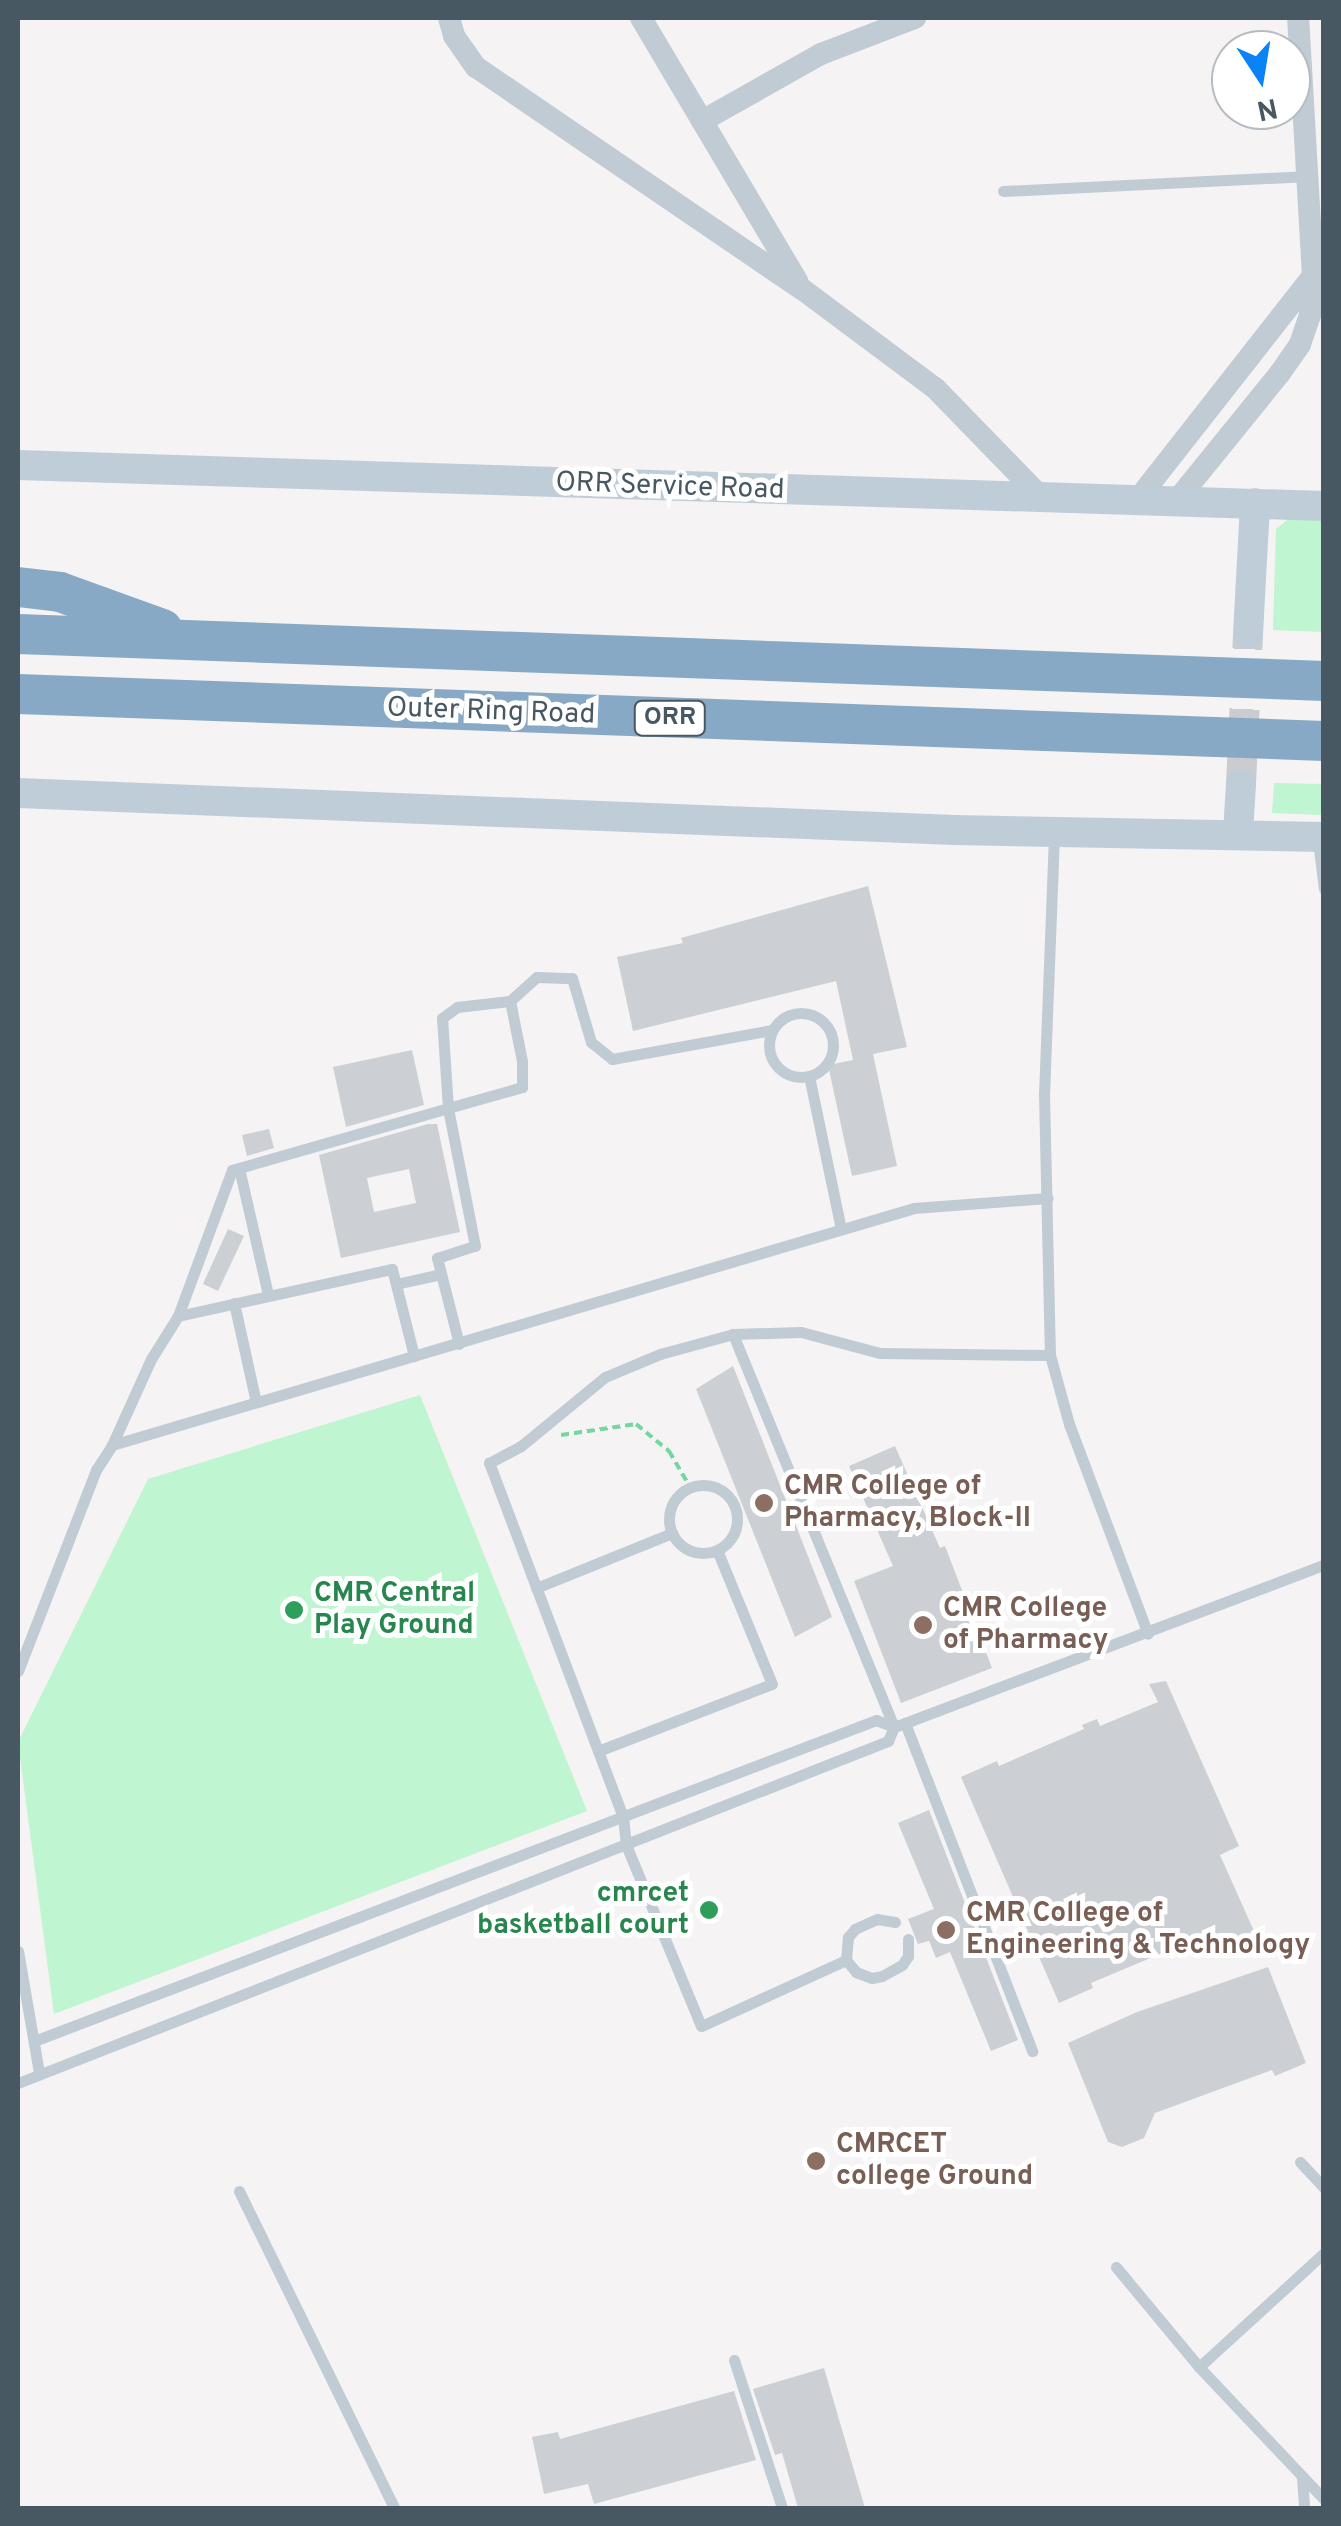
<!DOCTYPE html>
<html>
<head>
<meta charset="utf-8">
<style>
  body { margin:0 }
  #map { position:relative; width:1341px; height:2526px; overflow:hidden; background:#f5f3f3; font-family:Overpass,sans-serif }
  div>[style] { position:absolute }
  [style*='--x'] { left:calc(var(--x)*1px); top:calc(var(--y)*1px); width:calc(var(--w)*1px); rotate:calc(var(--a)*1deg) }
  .green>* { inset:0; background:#bff5d0 }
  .building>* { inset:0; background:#ccd0d5 }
  .secondary-tunnel>* { height:30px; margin-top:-15px; transform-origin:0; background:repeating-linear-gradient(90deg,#cacccf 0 30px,transparent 0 45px) }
  .path>* { height:4px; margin-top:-2px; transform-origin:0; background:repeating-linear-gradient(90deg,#73d79f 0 8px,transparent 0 13px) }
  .lane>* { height:11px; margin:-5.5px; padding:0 5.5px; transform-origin:5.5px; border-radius:5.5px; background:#c0cbd3 }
  .lane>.ring { margin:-5.5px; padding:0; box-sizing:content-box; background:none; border:11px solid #c0cbd3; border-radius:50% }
  .street>* { height:22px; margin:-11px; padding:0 11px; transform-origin:11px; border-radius:11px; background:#c0cbd3 }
  .secondary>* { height:30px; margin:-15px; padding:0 15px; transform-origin:15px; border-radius:15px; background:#bfcdd8 }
  .highway>* { height:40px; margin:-20px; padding:0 20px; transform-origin:20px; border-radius:20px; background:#87a9c5 }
  .dots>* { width:28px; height:28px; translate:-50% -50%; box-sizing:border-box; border:5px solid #fff; border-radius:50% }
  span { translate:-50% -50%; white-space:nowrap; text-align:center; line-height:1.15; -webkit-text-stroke:10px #fff; paint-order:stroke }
  .shield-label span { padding:2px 8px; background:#fff; border:2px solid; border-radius:8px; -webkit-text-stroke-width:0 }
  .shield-label { font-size:25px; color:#485863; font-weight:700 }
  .street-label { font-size:28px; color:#485863 }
  .education-label { font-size:28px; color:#785e54; font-weight:700 }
  .left { translate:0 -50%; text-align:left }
  .leisure-label { font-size:28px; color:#27864d; font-weight:700 }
  .right { translate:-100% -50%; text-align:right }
  .frame { position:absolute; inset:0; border:20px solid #485863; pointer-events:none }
  .north { position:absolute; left:1211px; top:30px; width:100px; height:100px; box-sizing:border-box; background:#fff; border:2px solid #b6bcc1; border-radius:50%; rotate:168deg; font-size:28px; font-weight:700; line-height:40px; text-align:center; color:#485863 }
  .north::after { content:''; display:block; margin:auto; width:35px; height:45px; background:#0a82f8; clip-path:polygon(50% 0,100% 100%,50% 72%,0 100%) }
</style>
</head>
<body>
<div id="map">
  <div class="green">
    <i style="clip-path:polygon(1291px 517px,1323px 518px,1323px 632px,1273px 630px,1276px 529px)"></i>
    <i style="clip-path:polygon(1274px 783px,1323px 784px,1323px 815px,1272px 813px)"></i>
    <i style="clip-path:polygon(420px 1395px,587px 1811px,54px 2014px,18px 1742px,148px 1479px)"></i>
  </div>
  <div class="building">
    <i style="clip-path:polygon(868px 886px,907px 1047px,873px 1054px,897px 1166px,852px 1176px,828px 1065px,853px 1060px,836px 981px,633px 1031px,617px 957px,683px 943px,681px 938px)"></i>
    <i style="clip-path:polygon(412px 1050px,424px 1105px,346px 1127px,333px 1067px)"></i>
    <i style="clip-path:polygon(evenodd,428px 1124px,437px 1124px,460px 1232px,341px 1258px,319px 1155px,428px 1124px,409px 1169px,416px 1203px,374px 1212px,367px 1178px,409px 1169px)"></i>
    <i style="clip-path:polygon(269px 1129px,274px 1148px,247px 1156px,242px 1135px)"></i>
    <i style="clip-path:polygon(228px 1229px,244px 1236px,218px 1291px,203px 1284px)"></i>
    <i style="clip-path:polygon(733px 1366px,832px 1617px,795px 1637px,696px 1389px)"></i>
    <i style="clip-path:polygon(895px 1446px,940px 1548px,945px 1546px,992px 1668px,901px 1703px,854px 1581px,893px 1566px,849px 1466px)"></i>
    <i style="clip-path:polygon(1166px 1681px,1239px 1846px,1220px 1855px,1254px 1931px,1221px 1946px,1217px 1936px,1181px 1951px,1179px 1946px,1091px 1983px,1093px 1988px,1059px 2003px,961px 1777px,997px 1761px,999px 1766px,1084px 1729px,1082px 1725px,1097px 1719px,1100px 1726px,1158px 1702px,1149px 1684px)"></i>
    <i style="clip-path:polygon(929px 1810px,1018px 2040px,991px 2051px,950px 1952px,936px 1958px,929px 1941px,918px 1944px,908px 1919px,934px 1909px,898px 1823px)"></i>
    <i style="clip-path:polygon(1268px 1967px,1306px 2063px,1275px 2076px,1272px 2070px,1155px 2113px,1144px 2138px,1122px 2147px,1108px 2142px,1068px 2043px,1137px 2012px)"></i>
    <i style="clip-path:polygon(824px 2368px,865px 2508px,798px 2508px,782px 2453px,775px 2455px,753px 2389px)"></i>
    <i style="clip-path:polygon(734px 2391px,756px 2460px,594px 2504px,588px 2484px,544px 2494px,532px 2437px,558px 2432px,560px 2439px)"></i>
  </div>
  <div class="secondary-tunnel">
    <i style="--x:1241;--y:784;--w:150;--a:-87.3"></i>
  </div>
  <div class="path">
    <i style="--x:561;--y:1435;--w:76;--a:-8.3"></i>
    <i style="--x:636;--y:1424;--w:43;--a:39.3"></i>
    <i style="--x:669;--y:1451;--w:42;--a:59.7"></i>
  </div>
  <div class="lane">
    <i style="--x:1003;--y:191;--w:302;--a:-2.8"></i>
    <i style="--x:1054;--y:835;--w:258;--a:92.2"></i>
    <i style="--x:1044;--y:1093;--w:262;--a:88.7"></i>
    <i style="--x:1050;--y:1355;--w:72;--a:74.6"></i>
    <i style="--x:1069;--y:1424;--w:224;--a:69.4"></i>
    <i style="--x:1318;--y:841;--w:48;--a:82.9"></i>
    <i class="ring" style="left:769px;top:1013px;width:53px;height:53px"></i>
    <i style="--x:809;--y:1076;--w:156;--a:78.2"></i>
    <i style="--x:239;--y:1168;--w:130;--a:77.1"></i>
    <i style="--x:396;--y:1284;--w:46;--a:-12.5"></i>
    <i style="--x:234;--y:1303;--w:101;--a:77.5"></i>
    <i style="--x:178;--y:1316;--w:219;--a:-12.4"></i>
    <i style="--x:392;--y:1269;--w:90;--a:75.8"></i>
    <i style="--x:459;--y:1344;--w:89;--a:-104.3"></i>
    <i style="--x:437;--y:1258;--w:40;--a:-18"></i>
    <i style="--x:475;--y:1246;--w:141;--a:-101.1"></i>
    <i style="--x:448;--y:1108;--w:77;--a:-15.8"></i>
    <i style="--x:522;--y:1087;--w:26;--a:-90"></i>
    <i style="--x:522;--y:1061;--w:61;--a:-101.3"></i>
    <i style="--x:510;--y:1001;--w:36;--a:-42"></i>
    <i style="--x:537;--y:977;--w:35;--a:2"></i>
    <i style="--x:572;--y:978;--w:67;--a:73.5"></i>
    <i style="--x:591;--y:1042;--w:27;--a:39"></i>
    <i style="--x:612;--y:1059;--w:163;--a:-10.3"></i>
    <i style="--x:112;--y:1445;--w:94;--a:-65.6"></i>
    <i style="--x:151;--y:1359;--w:51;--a:-57.9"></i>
    <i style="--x:178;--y:1316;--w:156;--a:-69.7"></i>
    <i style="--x:232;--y:1170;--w:225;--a:-16"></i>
    <i style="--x:448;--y:1108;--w:90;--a:-93.8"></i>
    <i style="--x:442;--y:1018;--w:19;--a:-36"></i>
    <i style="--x:457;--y:1007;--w:53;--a:-6.5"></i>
    <i class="ring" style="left:669px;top:1485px;width:57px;height:57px"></i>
    <i style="--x:536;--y:1588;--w:147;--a:-22"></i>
    <i style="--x:18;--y:1671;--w:216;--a:-68.8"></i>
    <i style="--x:96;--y:1470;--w:30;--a:-57"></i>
    <i style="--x:112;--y:1445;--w:836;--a:-16.46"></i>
    <i style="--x:914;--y:1208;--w:134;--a:-4.3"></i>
    <i style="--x:905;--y:1723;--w:352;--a:68.8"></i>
    <i style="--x:598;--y:1751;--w:186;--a:-21.1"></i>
    <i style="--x:772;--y:1684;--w:145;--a:-112.3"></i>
    <i style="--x:895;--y:1922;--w:18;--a:-171"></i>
    <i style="--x:877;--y:1919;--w:24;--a:156"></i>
    <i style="--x:855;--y:1929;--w:11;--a:131"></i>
    <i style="--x:848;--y:1937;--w:23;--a:95"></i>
    <i style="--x:846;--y:1960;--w:16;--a:50"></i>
    <i style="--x:856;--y:1972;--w:17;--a:21"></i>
    <i style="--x:872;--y:1978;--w:10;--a:-11"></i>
    <i style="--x:882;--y:1976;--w:23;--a:-29"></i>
    <i style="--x:902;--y:1965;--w:11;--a:-56"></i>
    <i style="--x:908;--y:1956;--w:17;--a:-90"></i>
    <i style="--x:18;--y:1951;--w:123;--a:80.2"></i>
    <i style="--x:846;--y:1960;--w:159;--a:155.5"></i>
    <i style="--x:701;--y:2026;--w:196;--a:-112.5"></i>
    <i style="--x:626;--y:1845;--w:28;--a:-96"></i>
    <i style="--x:623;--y:1817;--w:379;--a:-110.7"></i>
    <i style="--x:489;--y:1463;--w:36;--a:-28"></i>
    <i style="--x:521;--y:1446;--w:109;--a:-39.4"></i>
    <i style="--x:605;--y:1377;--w:60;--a:-22.7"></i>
    <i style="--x:660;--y:1354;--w:76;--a:-15.3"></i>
    <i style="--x:733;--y:1334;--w:68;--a:-1.7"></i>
    <i style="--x:801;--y:1332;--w:82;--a:14.9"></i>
    <i style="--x:880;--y:1353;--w:170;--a:0.7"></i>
    <i style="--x:34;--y:2041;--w:901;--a:-20.87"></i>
    <i style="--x:876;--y:1720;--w:19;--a:21"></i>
    <i style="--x:894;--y:1727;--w:12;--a:-20"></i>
    <i style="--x:905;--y:1723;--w:448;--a:-20.7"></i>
    <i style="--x:18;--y:2083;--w:935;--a:-21.46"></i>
    <i style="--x:888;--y:1741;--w:15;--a:-67"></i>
    <i style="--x:894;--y:1727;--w:425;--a:-112.3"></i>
    <i style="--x:1300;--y:2162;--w:35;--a:47"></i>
    <i style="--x:239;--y:2191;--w:353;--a:63.9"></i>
    <i style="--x:1116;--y:2267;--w:130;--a:50.3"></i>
    <i style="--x:1199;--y:2367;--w:182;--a:46.6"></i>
    <i style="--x:734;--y:2360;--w:156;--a:72"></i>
    <i style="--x:1199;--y:2367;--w:169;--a:-42.4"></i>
    <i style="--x:1302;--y:2477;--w:31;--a:86"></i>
  </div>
  <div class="street">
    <i style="--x:449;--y:18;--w:19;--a:74"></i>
    <i style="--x:454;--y:36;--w:38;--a:55"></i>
    <i style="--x:476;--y:67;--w:394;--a:34.3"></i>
    <i style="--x:802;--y:289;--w:166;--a:36.7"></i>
    <i style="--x:935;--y:388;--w:153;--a:45.8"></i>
    <i style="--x:641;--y:18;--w:306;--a:59.3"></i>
    <i style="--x:702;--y:121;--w:137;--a:-29.4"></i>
    <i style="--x:821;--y:54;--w:101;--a:-21"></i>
    <i style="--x:1138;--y:499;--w:283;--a:-51.9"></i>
    <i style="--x:1178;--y:499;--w:162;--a:-51"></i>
    <i style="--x:1280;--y:373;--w:35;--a:-55"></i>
    <i style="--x:1300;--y:344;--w:31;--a:-71"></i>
    <i style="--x:1310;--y:315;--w:39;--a:-86"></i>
    <i style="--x:1313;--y:276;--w:258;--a:-93.3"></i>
  </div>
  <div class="secondary">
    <i style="--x:18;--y:465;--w:1307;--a:1.8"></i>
    <i style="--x:1248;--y:634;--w:131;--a:-86.9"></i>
    <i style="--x:18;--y:793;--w:937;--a:2.26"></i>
    <i style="--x:954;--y:830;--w:370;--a:1.1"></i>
    <i style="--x:1238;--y:833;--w:49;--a:-86.5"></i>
  </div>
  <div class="highway">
    <i style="--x:18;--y:587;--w:42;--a:6.8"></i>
    <i style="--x:60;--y:592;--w:109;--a:19.9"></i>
    <i style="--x:18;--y:634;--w:1307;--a:2.06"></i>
    <i style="--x:18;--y:694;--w:1307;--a:2.06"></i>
  </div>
  <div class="dots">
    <i style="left:764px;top:1503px;background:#8d6e63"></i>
    <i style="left:294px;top:1610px;background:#2e9e5b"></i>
    <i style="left:923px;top:1625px;background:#8d6e63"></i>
    <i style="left:709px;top:1910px;background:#2e9e5b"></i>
    <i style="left:946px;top:1930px;background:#8d6e63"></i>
    <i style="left:816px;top:2161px;background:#8d6e63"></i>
  </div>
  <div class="shield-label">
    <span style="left:670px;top:718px">ORR</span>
  </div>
  <div class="street-label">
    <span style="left:670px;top:487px;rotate:2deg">ORR Service Road</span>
    <span style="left:491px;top:712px;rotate:2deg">Outer Ring Road</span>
  </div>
  <div class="education-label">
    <span class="left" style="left:784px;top:1503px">CMR College of<br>Pharmacy, Block-II</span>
    <span class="left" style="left:943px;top:1625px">CMR College<br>of Pharmacy</span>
    <span class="left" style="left:966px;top:1930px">CMR College of<br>Engineering &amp; Technology</span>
    <span class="left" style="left:836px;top:2161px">CMRCET<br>college Ground</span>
  </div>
  <div class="leisure-label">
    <span class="left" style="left:314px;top:1610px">CMR Central<br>Play Ground</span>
    <span class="right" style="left:689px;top:1910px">cmrcet<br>basketball court</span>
  </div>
  <div class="frame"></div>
  <div class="north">N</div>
</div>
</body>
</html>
